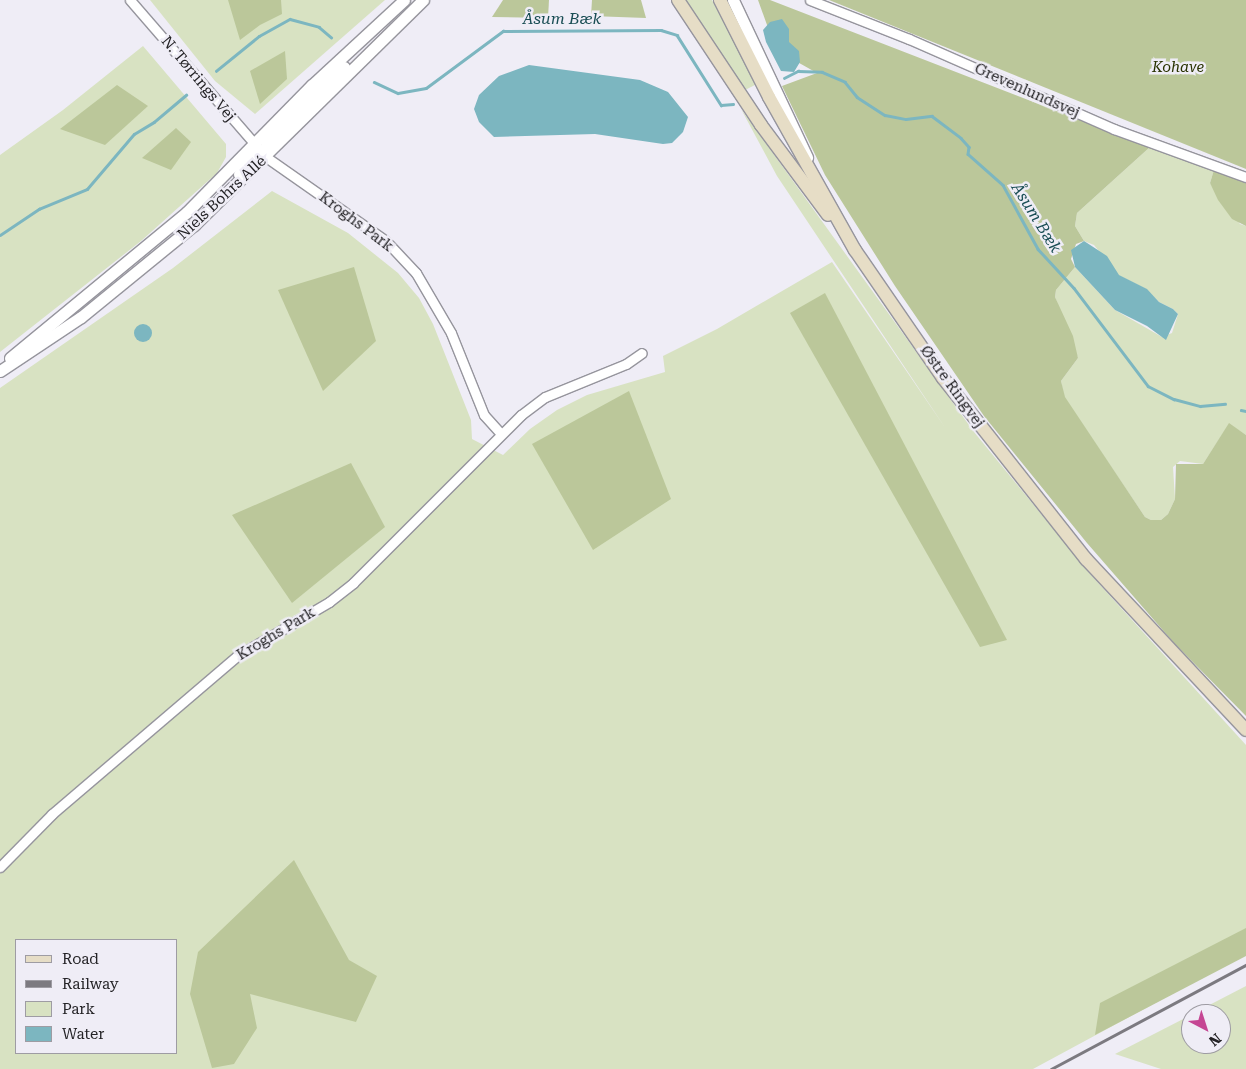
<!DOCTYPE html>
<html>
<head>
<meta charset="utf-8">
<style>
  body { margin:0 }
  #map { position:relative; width:1246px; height:1069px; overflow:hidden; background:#efedf6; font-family:"Roboto Serif",serif }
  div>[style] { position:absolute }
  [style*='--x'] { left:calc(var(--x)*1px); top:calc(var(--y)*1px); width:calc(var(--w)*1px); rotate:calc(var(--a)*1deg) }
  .green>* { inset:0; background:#d8e2c2 }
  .forest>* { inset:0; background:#bbc79a }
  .water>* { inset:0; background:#7cb6c0 }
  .round { border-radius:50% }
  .stream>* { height:2.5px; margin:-1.25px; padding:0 1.25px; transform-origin:1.25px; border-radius:1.25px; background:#7cb6c0 }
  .roads { filter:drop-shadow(1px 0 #96959d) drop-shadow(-1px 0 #96959d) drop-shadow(0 1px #96959d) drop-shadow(0 -1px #96959d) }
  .minor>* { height:9px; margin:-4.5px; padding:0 4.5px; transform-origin:4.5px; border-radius:4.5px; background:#fff }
  .tertiary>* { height:11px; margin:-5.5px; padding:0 5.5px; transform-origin:5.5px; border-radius:5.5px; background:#fff }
  .secondary>* { height:12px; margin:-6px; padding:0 6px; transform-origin:6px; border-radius:6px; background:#e6ddc6 }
  .rail>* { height:2.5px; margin:-1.25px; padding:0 1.25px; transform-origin:1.25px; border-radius:1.25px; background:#7c7a80 }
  span { translate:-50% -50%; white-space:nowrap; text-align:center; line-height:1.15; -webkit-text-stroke:5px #efedf6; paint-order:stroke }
  .park-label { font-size:15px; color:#293300; font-style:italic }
  .street-label { font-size:15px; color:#242326 }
  .water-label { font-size:16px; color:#194d54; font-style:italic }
  .legend { position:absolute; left:15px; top:939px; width:162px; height:115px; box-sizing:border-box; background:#efedf6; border:1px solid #9e9ca3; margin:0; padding:6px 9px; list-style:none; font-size:15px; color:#242326 }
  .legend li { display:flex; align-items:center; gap:10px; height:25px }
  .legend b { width:25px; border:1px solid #9e9ca3 }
  .north { position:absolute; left:1181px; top:1004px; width:50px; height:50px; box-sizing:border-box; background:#efedf6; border:1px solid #9e9ca3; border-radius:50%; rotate:140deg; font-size:14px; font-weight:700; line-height:20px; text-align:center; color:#242326 }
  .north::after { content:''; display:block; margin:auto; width:18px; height:22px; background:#c54693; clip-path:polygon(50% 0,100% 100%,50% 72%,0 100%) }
</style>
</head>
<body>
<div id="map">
  <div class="green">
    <i style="clip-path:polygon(150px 0,385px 0,255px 114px,215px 81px)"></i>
    <i style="clip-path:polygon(686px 0,712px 0,757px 84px,745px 90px)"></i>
    <i style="clip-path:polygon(143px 46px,226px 144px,226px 157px,217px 173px,141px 241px,0 352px,0 155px,63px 110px)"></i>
    <i style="clip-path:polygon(evenodd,741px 109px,974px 432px,1091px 575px,1246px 745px,1246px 954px,1033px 1069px,0 1069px,0 388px,173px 268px,272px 191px,348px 233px,398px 273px,419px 298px,433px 324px,471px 420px,472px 439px,503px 455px,530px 429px,557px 410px,587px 395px,665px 372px,663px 356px,717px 329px,832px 262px,946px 429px,777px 176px,741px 109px,16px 940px,176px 940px,176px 1053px,16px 1053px,16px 940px)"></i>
    <i style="clip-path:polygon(1150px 147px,1214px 170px,1210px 183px,1240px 224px,1246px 226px,1246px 435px,1229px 424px,1203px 464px,1180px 461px,1173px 467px,1175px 499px,1168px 514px,1161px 520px,1151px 520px,1145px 517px,1064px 397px,1061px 381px,1078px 358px,1055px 297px,1056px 290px,1075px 267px,1115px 310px,1162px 337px,1172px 333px,1178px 314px,1173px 309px,1159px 302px,1146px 289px,1118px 275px,1094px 245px,1084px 241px,1075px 226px,1077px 213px)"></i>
    <i style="clip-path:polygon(1246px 986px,1246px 1069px,1161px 1069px,1115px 1054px,1191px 1015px,1191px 1044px,1221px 1044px,1221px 1014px,1192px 1014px)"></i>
  </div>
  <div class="forest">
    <i style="clip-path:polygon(228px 0,281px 0,282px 14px,260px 25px,240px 40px)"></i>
    <i style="clip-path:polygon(503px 0,549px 0,548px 18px,492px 17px)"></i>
    <i style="clip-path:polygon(592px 0,641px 0,646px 18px,591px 16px)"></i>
    <i style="clip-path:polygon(758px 0,770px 0,1150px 147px,1077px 213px,1075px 226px,1084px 241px,1076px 244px,1071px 259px,1075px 267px,1056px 290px,1055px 297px,1073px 336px,1078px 358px,1061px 381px,1065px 397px,1145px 517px,1151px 520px,1161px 520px,1168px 514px,1175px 499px,1176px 464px,1203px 464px,1229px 423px,1246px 435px,1246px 716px,1174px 643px,1087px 543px,984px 416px,895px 286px,825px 175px,782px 86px,817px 73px,776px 50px)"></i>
    <i style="clip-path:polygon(829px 0,1246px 0,1246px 169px)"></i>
    <i style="clip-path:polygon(285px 51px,287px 79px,260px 104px,250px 71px)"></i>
    <i style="clip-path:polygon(117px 85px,148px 106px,105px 145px,60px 129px)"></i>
    <i style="clip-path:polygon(176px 128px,191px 142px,171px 170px,142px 158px)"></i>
    <i style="clip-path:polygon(1214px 170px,1246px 183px,1246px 226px,1232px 219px,1218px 200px,1210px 183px)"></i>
    <i style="clip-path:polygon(354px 267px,376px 341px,323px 391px,278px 290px)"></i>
    <i style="clip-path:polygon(825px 293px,1007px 640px,980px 647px,790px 313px)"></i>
    <i style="clip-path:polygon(629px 391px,671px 499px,593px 550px,532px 444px)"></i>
    <i style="clip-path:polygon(351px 463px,385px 527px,292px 603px,232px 515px)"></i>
    <i style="clip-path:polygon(294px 860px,349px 960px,377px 976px,356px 1022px,250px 994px,257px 1028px,234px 1064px,212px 1068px,190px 994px,198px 952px)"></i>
    <i style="clip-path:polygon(1246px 928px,1246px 956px,1095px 1035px,1100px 1003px)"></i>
  </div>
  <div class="water">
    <i style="clip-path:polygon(782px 19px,789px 29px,789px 42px,799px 51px,800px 62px,794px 72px,781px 71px,766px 42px,763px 30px,770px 22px)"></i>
    <i style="clip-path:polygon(529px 65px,640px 80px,668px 92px,688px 117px,683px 132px,672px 143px,663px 144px,595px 134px,494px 137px,479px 122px,474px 109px,479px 95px,499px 76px)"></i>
    <i style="clip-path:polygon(1084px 241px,1107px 256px,1119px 275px,1147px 289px,1159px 302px,1173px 309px,1178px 314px,1166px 340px,1147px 326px,1115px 310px,1075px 267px,1071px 250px)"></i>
    <i class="round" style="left:134px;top:324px;width:18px;height:18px"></i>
  </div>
  <div class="stream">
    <i style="--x:216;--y:71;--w:55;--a:-39.1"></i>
    <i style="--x:259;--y:36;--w:35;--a:-29"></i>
    <i style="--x:290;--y:19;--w:30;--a:15"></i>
    <i style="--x:319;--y:27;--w:16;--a:40"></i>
    <i style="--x:784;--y:78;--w:16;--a:-27"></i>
    <i style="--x:798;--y:71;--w:24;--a:2"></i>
    <i style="--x:822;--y:72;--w:25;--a:23"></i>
    <i style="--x:845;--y:82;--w:19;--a:51"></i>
    <i style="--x:857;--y:97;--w:33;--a:33"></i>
    <i style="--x:885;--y:115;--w:21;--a:11"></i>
    <i style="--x:906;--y:119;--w:26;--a:-7"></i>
    <i style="--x:932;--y:116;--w:36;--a:37"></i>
    <i style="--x:961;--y:138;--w:12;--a:48"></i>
    <i style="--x:969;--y:147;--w:7;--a:98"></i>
    <i style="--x:968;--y:154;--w:47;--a:41.5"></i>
    <i style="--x:1003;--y:185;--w:73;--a:61.3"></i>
    <i style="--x:1038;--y:249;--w:53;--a:47.3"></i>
    <i style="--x:1074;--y:288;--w:123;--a:52.9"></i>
    <i style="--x:1148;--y:386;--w:29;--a:27"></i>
    <i style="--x:1174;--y:399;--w:27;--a:15"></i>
    <i style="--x:1200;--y:406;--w:25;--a:-5"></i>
    <i style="--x:374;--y:82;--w:26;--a:25"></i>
    <i style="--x:398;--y:93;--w:28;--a:-10"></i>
    <i style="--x:426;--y:88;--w:96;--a:-36.5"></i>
    <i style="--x:503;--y:31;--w:158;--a:-0.4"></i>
    <i style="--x:661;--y:30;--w:17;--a:17"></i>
    <i style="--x:677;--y:35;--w:83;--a:57.8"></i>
    <i style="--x:721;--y:105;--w:12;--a:-5"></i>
    <i style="--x:0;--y:235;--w:47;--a:-33.7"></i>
    <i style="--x:39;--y:209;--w:52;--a:-22.6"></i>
    <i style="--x:87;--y:189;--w:72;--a:-49.5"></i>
    <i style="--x:134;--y:134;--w:23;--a:-31"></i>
    <i style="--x:154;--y:122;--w:42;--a:-40.2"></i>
    <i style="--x:1241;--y:410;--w:5;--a:11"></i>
  </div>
  <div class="roads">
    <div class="minor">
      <i style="--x:130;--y:0;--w:208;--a:49.1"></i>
      <i style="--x:266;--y:157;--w:146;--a:35"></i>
      <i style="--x:386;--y:241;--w:44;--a:46.8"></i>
      <i style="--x:416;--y:273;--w:69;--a:59.7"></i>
      <i style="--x:451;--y:333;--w:88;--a:68.1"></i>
      <i style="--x:484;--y:415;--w:24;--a:48"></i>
      <i style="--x:810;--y:0;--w:106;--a:21.5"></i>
      <i style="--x:909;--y:39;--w:224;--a:23.7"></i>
      <i style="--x:1114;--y:129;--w:140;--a:20"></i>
      <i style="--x:0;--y:867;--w:74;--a:-45.5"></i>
      <i style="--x:52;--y:814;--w:243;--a:-40.5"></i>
      <i style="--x:237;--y:656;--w:107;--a:-30.4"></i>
      <i style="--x:329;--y:602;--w:31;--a:-38"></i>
      <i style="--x:353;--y:583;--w:238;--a:-45"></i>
      <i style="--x:521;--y:415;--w:30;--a:-37"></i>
      <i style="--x:545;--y:397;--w:87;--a:-22.2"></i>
      <i style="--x:626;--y:364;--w:19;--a:-35"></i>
    </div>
    <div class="tertiary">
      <i style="--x:733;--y:0;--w:174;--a:64.8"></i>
      <i style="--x:266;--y:157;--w:6;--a:-108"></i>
      <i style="--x:264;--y:151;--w:13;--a:-67"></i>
      <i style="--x:269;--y:139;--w:104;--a:-43.8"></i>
      <i style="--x:239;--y:174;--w:20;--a:-49"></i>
      <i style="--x:252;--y:159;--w:15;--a:-86"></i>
      <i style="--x:10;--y:358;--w:229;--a:-39.5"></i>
      <i style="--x:187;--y:212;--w:178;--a:-45.5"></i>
      <i style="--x:312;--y:85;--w:125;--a:-42.7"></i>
      <i style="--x:0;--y:371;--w:97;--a:-33.7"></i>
      <i style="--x:81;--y:317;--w:146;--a:-39.2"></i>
      <i style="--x:194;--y:225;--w:321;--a:-44.5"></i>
    </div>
    <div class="secondary">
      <i style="--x:678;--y:0;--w:150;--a:56.4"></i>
      <i style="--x:761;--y:125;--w:112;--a:53.3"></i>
      <i style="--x:720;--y:0;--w:109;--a:63.2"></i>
      <i style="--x:769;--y:97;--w:176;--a:60.7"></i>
      <i style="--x:855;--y:250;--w:155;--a:55.5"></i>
      <i style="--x:943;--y:378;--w:231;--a:51.7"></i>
      <i style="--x:1086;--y:559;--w:234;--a:46.9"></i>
    </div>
  </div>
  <div class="rail">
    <i style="--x:1051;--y:1069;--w:221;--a:-28.1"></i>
  </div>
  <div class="park-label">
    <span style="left:1178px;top:68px">Kohave</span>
  </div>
  <div class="street-label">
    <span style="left:198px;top:79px;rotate:50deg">N. Tørrings Vej</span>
    <span style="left:1027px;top:91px;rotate:24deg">Grevenlundsvej</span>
    <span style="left:222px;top:198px;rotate:-43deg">Niels Bohrs Allé</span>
    <span style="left:356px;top:222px;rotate:37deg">Kroghs Park</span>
    <span style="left:952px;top:387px;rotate:54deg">Østre Ringvej</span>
    <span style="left:276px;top:634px;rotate:-31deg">Kroghs Park</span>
  </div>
  <div class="water-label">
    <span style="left:562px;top:19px">Åsum Bæk</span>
    <span style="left:1036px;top:218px;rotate:58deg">Åsum Bæk</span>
  </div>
  <ul class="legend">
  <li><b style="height:6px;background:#e6ddc6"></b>Road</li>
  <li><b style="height:6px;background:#7c7a80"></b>Railway</li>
  <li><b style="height:14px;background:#d8e2c2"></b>Park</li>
  <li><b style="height:14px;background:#7cb6c0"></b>Water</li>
  </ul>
  <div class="north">N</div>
</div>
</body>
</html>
